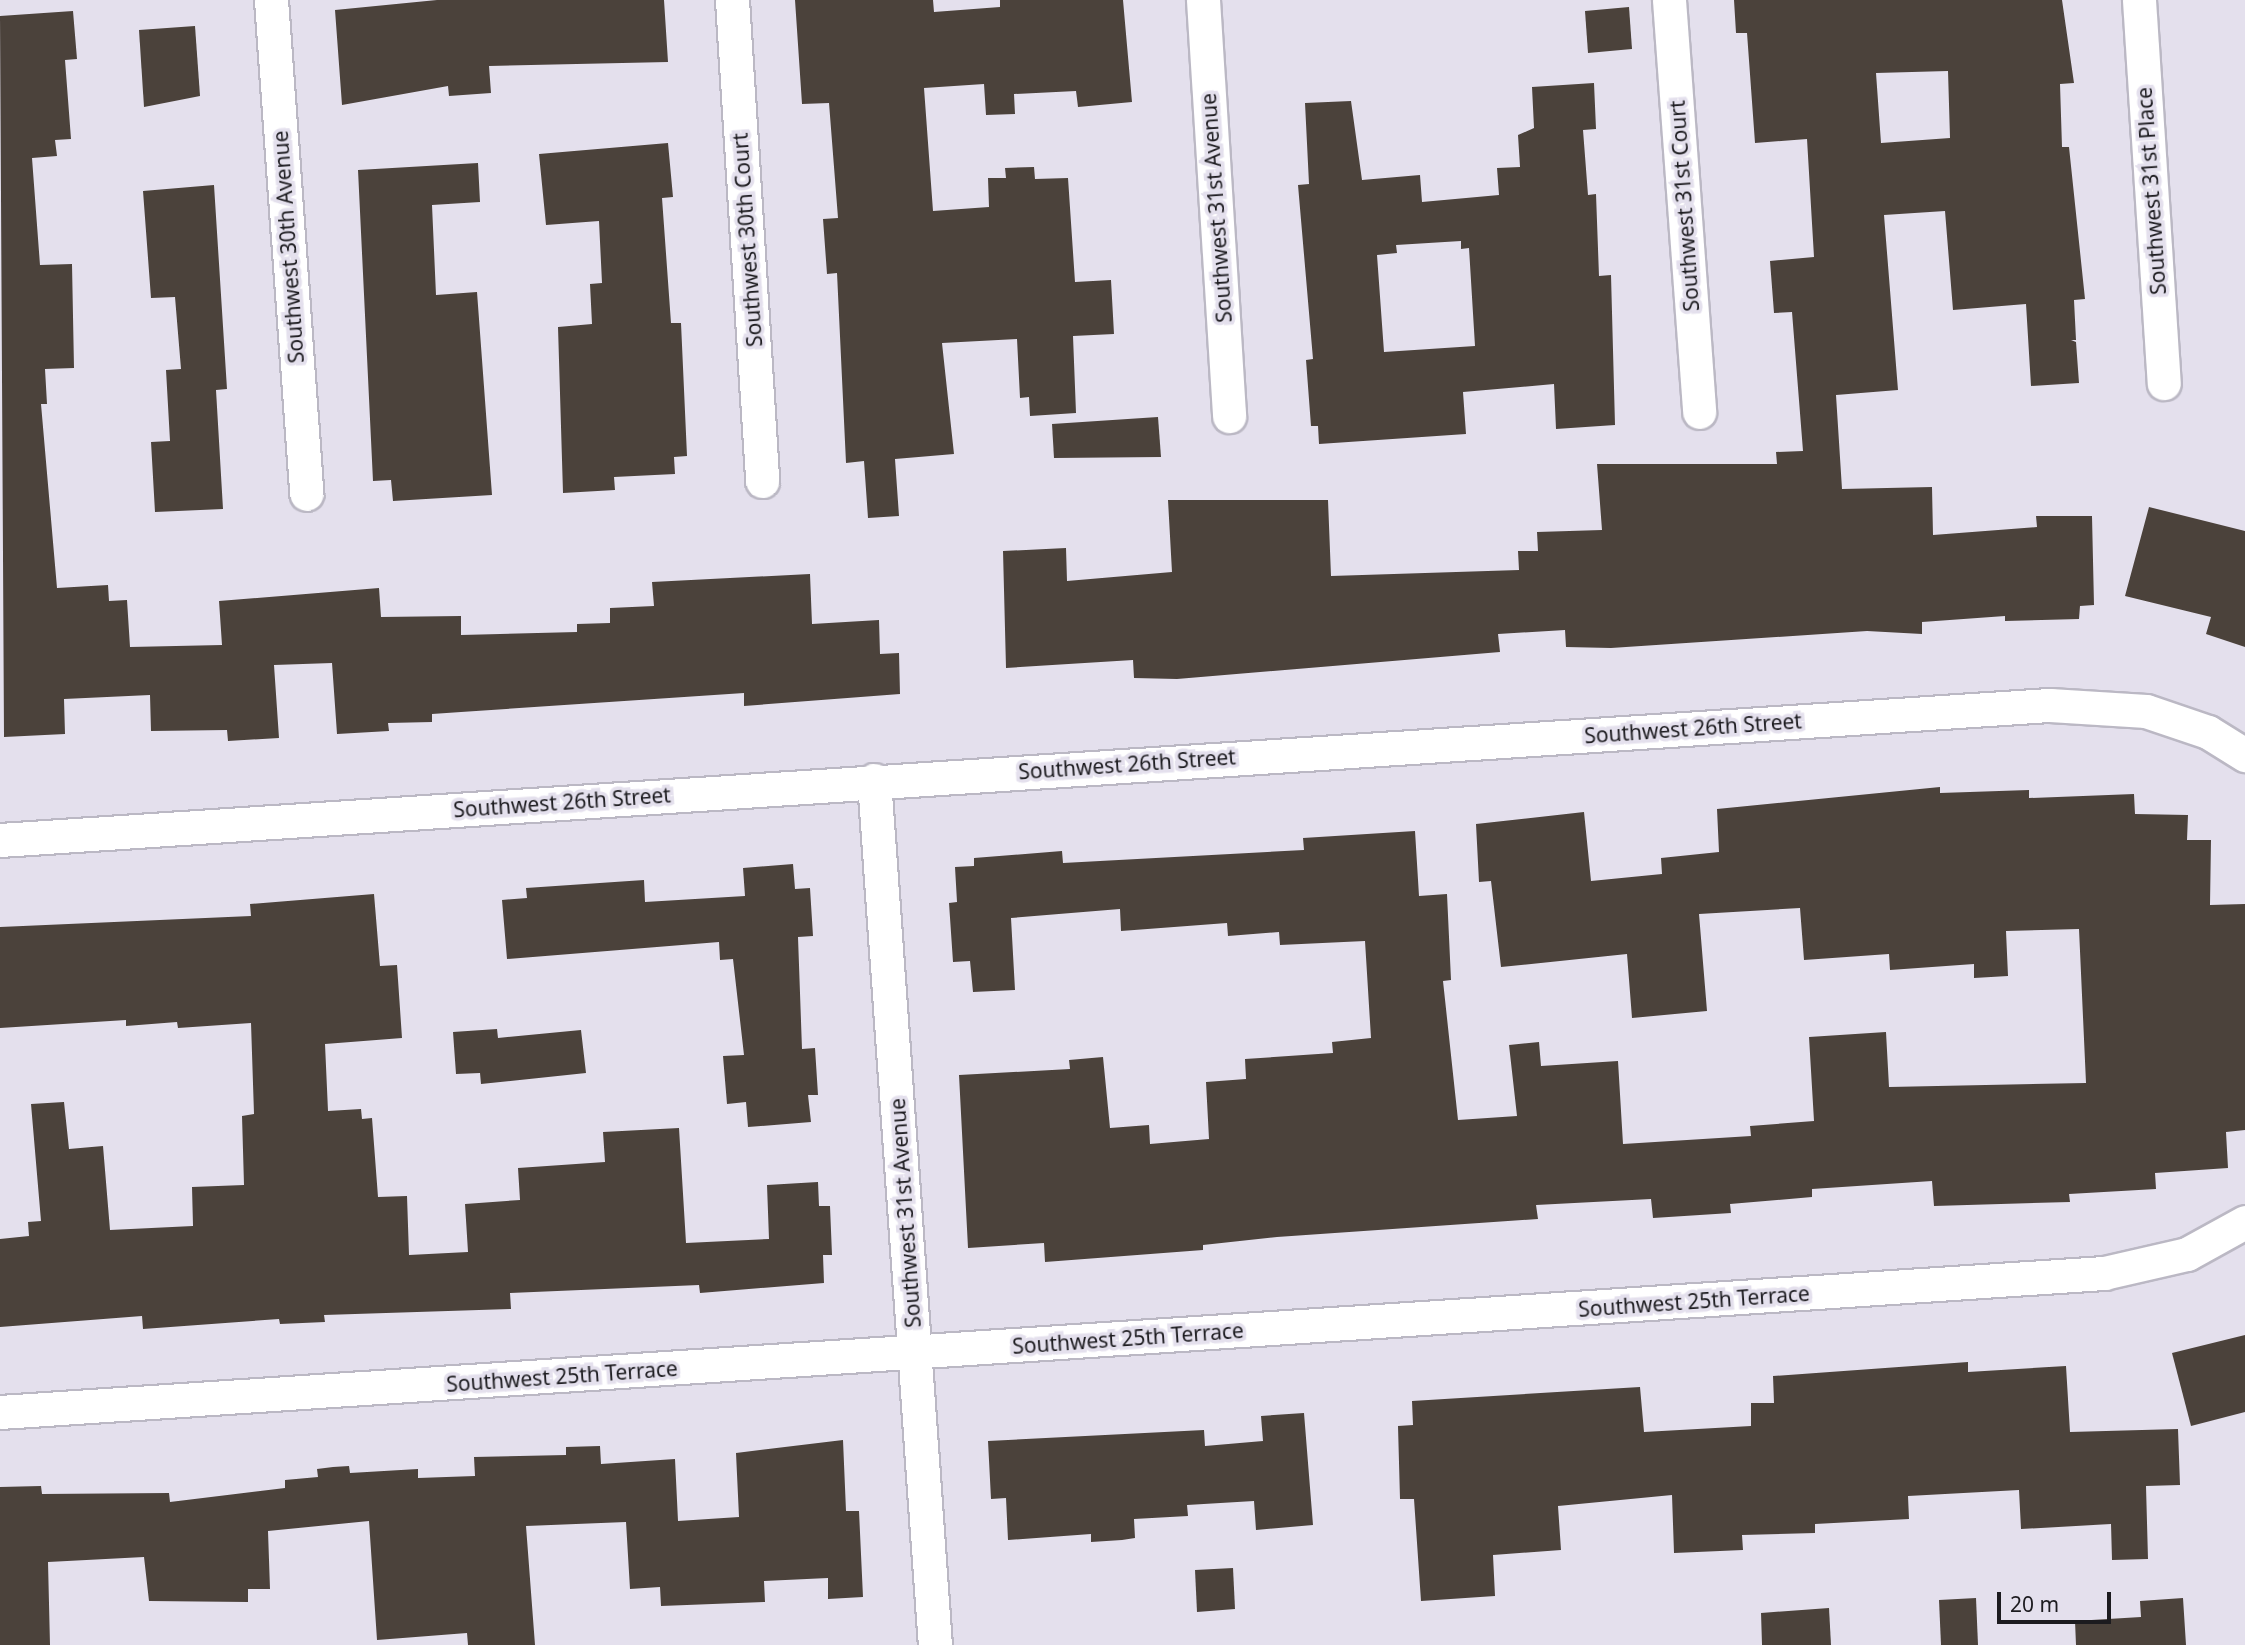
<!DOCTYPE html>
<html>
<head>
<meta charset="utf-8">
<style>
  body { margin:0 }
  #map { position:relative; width:2245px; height:1645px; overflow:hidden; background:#e4e0ed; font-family:"Noto Sans",sans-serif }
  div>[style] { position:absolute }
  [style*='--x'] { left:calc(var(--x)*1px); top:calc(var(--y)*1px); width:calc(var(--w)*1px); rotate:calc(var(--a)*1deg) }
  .building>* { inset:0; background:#4b423b }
  .roads { filter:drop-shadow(2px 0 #bbb8c4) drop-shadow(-2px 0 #bbb8c4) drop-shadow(0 2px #bbb8c4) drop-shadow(0 -2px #bbb8c4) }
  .street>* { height:33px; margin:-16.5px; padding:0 16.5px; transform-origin:16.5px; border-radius:16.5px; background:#fff }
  span { translate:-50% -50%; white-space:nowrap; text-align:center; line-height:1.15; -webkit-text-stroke:7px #e4e0ed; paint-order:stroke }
  .street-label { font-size:21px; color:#1c1b1f }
  .scale { position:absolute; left:1997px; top:1592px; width:114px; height:32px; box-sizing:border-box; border:4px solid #1c1b1f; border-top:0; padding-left:9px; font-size:21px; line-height:24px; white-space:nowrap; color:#1c1b1f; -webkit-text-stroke:5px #e4e0ed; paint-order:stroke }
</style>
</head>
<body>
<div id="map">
  <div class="building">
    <i style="clip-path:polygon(437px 0,664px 0,668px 62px,489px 66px,491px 93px,449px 96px,448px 86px,342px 105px,335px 10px)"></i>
    <i style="clip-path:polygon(795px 0,933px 0,934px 12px,1000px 7px,1000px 0,1123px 0,1132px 102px,1078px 107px,1076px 91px,1014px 94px,1015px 114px,986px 115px,984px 84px,924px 88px,933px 211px,989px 207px,988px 178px,1006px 178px,1005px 168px,1034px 167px,1035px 179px,1068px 178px,1075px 282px,1111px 280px,1114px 334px,1073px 336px,1076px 413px,1030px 416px,1029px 397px,1020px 398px,1017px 339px,942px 343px,954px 454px,895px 459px,899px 516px,868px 518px,864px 461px,846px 463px,837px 273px,827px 274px,823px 219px,838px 218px,829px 103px,802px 104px)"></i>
    <i style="clip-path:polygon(evenodd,1734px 0,2062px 0,2074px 83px,2060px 84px,2062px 147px,2069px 147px,2085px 299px,2074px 300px,2076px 340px,2071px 340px,2076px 342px,2079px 383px,2031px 386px,2026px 304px,1953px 310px,1945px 211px,1884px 215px,1898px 390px,1836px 395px,1842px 489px,1932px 487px,1933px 535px,2037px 527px,2036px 516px,2092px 516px,2094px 605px,2080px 606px,2079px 619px,2005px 621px,2005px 616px,1922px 622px,1922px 634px,1867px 631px,1611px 648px,1566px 647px,1565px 630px,1498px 634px,1500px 652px,1177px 679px,1134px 678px,1133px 660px,1006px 668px,1003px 551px,1066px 548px,1067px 581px,1172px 572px,1168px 500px,1328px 500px,1331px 576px,1519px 570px,1518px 551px,1538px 551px,1537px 532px,1602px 530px,1597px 464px,1777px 464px,1776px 452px,1803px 451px,1792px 312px,1774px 313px,1770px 261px,1814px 257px,1807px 139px,1755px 143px,1747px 33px,1736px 33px,1734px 0,1948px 71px,1950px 138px,1881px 143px,1876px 73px,1948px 71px)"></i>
    <i style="clip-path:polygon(1629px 7px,1632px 49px,1588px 53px,1585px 11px)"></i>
    <i style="clip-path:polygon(73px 11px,77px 59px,65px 60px,71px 139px,55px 140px,57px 156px,32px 158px,40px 265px,72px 264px,74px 368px,45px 369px,47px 404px,41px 404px,57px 588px,108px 585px,109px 601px,127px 600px,130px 647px,222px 645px,219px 601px,379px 588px,381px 617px,461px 616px,461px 635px,577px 632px,577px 624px,610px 623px,610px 608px,654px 606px,652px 582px,810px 574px,812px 624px,879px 620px,880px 654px,899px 653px,900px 694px,744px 706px,744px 693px,461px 712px,432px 714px,432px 722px,388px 723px,389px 731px,337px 734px,332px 663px,274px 665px,279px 738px,228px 741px,227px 730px,151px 731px,150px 695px,64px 699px,65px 734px,4px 737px,0 16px)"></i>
    <i style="clip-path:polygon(195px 26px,200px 96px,144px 107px,139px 30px)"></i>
    <i style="clip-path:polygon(evenodd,1594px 83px,1596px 129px,1583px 130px,1588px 195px,1596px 194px,1599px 276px,1611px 275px,1615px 425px,1556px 429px,1554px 384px,1463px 392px,1466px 434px,1319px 444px,1318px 426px,1311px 426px,1306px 360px,1313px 359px,1298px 185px,1309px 184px,1305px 103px,1351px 101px,1362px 180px,1420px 175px,1422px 202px,1499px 195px,1497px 168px,1520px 167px,1518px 135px,1534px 128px,1532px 87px,1594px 83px,1461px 241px,1461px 249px,1469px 248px,1475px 346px,1384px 352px,1377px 255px,1397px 253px,1396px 245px,1461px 241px)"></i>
    <i style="clip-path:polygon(668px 143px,673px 197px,662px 198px,671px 323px,681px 323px,687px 456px,674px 457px,675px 474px,614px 477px,615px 490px,563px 493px,558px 327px,592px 324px,590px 284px,602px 283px,599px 221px,546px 225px,539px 154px)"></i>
    <i style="clip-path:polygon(478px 163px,480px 202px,432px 205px,436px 295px,477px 292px,492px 495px,393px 501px,391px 480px,373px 481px,358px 170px)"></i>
    <i style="clip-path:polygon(214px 185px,227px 389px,216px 390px,223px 509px,155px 512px,151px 442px,170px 441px,166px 370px,181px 369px,175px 297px,151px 298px,143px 191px)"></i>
    <i style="clip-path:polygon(1158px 417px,1161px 457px,1054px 458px,1052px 424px)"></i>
    <i style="clip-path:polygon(2149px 507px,2245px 531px,2245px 647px,2206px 634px,2211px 617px,2125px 596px)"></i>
    <i style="clip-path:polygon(1940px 787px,1940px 793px,2029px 790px,2029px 798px,2134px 794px,2135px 814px,2188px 815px,2187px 840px,2211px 840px,2210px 905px,2245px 904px,2245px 1130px,2226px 1132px,2228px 1168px,2155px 1173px,2156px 1189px,2069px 1194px,2070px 1202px,1934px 1206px,1932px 1181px,1812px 1189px,1812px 1197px,1730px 1204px,1731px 1213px,1653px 1218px,1651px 1199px,1536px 1205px,1538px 1219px,1277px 1237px,1203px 1245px,1203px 1250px,1045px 1262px,1044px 1243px,968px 1248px,959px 1075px,1070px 1069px,1069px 1060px,1103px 1057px,1110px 1128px,1149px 1125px,1150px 1144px,1209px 1139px,1206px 1082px,1246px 1079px,1245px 1059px,1333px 1053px,1332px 1042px,1371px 1038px,1365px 941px,1280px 945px,1279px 932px,1228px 936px,1227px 923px,1121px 931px,1120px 909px,1011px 918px,1015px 990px,973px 992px,970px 961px,953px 962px,949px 903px,957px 902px,955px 867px,974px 866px,974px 858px,1062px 851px,1063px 863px,1304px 850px,1303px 838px,1415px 831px,1419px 896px,1447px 894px,1451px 980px,1443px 981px,1458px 1120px,1517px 1116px,1509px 1045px,1539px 1042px,1541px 1066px,1618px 1061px,1623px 1144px,1751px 1136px,1750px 1126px,1814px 1121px,1809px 1037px,1886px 1032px,1889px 1087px,2086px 1083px,2079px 929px,2006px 931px,2008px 976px,1974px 978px,1974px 964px,1890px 970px,1889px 954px,1804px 960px,1800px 908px,1699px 914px,1707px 1011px,1632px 1018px,1627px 954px,1501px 967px,1491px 881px,1479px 882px,1476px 824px,1584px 812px,1591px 881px,1662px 874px,1661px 858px,1719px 852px,1717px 809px)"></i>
    <i style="clip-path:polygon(793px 864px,795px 889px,810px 888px,813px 936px,798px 937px,802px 1049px,815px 1048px,818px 1095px,808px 1095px,811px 1122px,748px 1127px,746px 1102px,727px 1104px,723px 1056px,744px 1055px,733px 959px,720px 960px,719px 942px,507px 959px,502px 900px,527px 898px,526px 888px,644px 880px,645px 902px,745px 896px,743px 868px)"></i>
    <i style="clip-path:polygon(374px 894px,380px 966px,397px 965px,402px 1038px,325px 1044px,328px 1111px,361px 1109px,362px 1119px,372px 1118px,378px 1197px,407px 1196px,409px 1255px,468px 1252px,465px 1204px,520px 1200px,518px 1168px,605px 1162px,603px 1132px,679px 1128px,686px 1243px,769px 1239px,767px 1185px,818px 1182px,819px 1206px,830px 1206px,832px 1255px,823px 1255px,824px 1283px,700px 1293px,699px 1285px,510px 1293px,511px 1309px,324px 1315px,325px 1322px,280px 1324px,279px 1319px,143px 1329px,142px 1316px,0 1327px,0 1239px,29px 1236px,28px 1222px,41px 1221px,31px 1104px,64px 1102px,69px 1149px,103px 1146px,110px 1230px,193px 1226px,192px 1187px,244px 1185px,242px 1116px,254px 1114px,251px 1023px,178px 1028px,177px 1022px,126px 1026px,126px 1020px,0 1028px,0 927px,251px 916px,250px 904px)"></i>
    <i style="clip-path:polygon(497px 1029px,498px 1038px,581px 1030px,586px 1073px,481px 1084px,480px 1073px,456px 1074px,453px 1032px)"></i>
    <i style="clip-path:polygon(2245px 1335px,2245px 1412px,2191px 1426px,2172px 1353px)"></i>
    <i style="clip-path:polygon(1968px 1362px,1968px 1372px,2066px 1366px,2070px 1432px,2178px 1429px,2180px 1485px,2146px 1486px,2148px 1559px,2112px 1560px,2111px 1524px,2021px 1529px,2019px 1490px,1908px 1496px,1909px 1519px,1815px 1524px,1815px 1533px,1742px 1535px,1743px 1550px,1674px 1553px,1672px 1495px,1558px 1506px,1561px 1550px,1493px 1555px,1495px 1596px,1421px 1601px,1414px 1499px,1400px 1499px,1398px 1426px,1413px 1425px,1412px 1401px,1640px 1387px,1644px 1432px,1751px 1426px,1751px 1403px,1774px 1403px,1773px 1376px)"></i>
    <i style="clip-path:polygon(1304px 1413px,1313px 1525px,1256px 1530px,1254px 1501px,1187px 1505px,1188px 1516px,1134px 1519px,1135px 1538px,1122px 1540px,1091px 1542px,1091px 1534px,1008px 1540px,1006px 1498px,991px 1499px,988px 1441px,1204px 1430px,1205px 1446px,1263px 1441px,1261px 1416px)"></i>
    <i style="clip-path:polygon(843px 1440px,846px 1511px,859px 1511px,863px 1597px,828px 1599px,828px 1578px,764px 1581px,765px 1602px,661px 1606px,660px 1587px,630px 1589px,626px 1522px,526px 1526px,535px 1645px,468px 1645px,467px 1633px,377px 1640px,369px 1521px,268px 1531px,270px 1589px,248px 1589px,248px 1602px,149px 1601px,144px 1557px,48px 1562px,50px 1645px,0 1645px,0 1487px,41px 1486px,42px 1494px,169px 1493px,170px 1502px,285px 1488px,285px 1480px,318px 1477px,317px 1469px,333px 1467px,349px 1466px,350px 1473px,418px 1469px,418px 1478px,475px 1476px,474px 1457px,566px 1455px,566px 1447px,600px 1446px,601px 1464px,675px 1459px,678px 1521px,739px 1517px,736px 1453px)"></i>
    <i style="clip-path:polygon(1233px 1568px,1235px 1609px,1197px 1612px,1195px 1570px)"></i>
    <i style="clip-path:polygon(1976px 1598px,1978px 1645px,1941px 1645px,1939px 1600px)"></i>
    <i style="clip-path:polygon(2183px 1598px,2186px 1645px,2076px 1645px,2075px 1621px,2141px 1617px,2140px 1601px)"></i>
    <i style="clip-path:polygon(1829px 1608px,1831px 1645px,1762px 1645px,1761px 1613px)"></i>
  </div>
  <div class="roads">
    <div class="street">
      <i style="--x:271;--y:0;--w:495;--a:85.9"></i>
      <i style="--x:732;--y:0;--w:482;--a:86.4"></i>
      <i style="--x:1203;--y:0;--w:417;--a:86.4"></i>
      <i style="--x:1669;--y:0;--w:413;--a:85.8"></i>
      <i style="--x:2139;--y:0;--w:384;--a:86.3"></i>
      <i style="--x:874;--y:780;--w:867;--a:85.97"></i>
      <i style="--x:0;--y:840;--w:2054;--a:-3.77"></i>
      <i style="--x:2050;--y:705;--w:96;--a:3.6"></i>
      <i style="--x:2146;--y:711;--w:65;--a:18.7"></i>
      <i style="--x:2208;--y:732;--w:44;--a:31.9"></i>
      <i style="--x:0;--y:1412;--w:2109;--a:-3.78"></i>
      <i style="--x:2104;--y:1273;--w:85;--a:-12.9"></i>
      <i style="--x:2187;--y:1254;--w:66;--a:-28.9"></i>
    </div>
  </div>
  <div class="street-label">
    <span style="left:2151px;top:191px;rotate:-94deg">Southwest 31st Place</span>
    <span style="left:1684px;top:206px;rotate:-94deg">Southwest 31st Court</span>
    <span style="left:1216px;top:208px;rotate:-94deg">Southwest 31st Avenue</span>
    <span style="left:747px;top:240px;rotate:-94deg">Southwest 30th Court</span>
    <span style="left:288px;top:247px;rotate:-94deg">Southwest 30th Avenue</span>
    <span style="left:1693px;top:728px;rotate:-4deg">Southwest 26th Street</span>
    <span style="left:1127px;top:764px;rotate:-4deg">Southwest 26th Street</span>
    <span style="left:562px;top:802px;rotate:-4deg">Southwest 26th Street</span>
    <span style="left:905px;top:1213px;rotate:-94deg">Southwest 31st Avenue</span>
    <span style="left:1694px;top:1301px;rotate:-4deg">Southwest 25th Terrace</span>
    <span style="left:1128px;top:1338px;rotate:-4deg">Southwest 25th Terrace</span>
    <span style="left:562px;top:1376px;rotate:-4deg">Southwest 25th Terrace</span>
  </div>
  <div class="scale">20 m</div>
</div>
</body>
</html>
